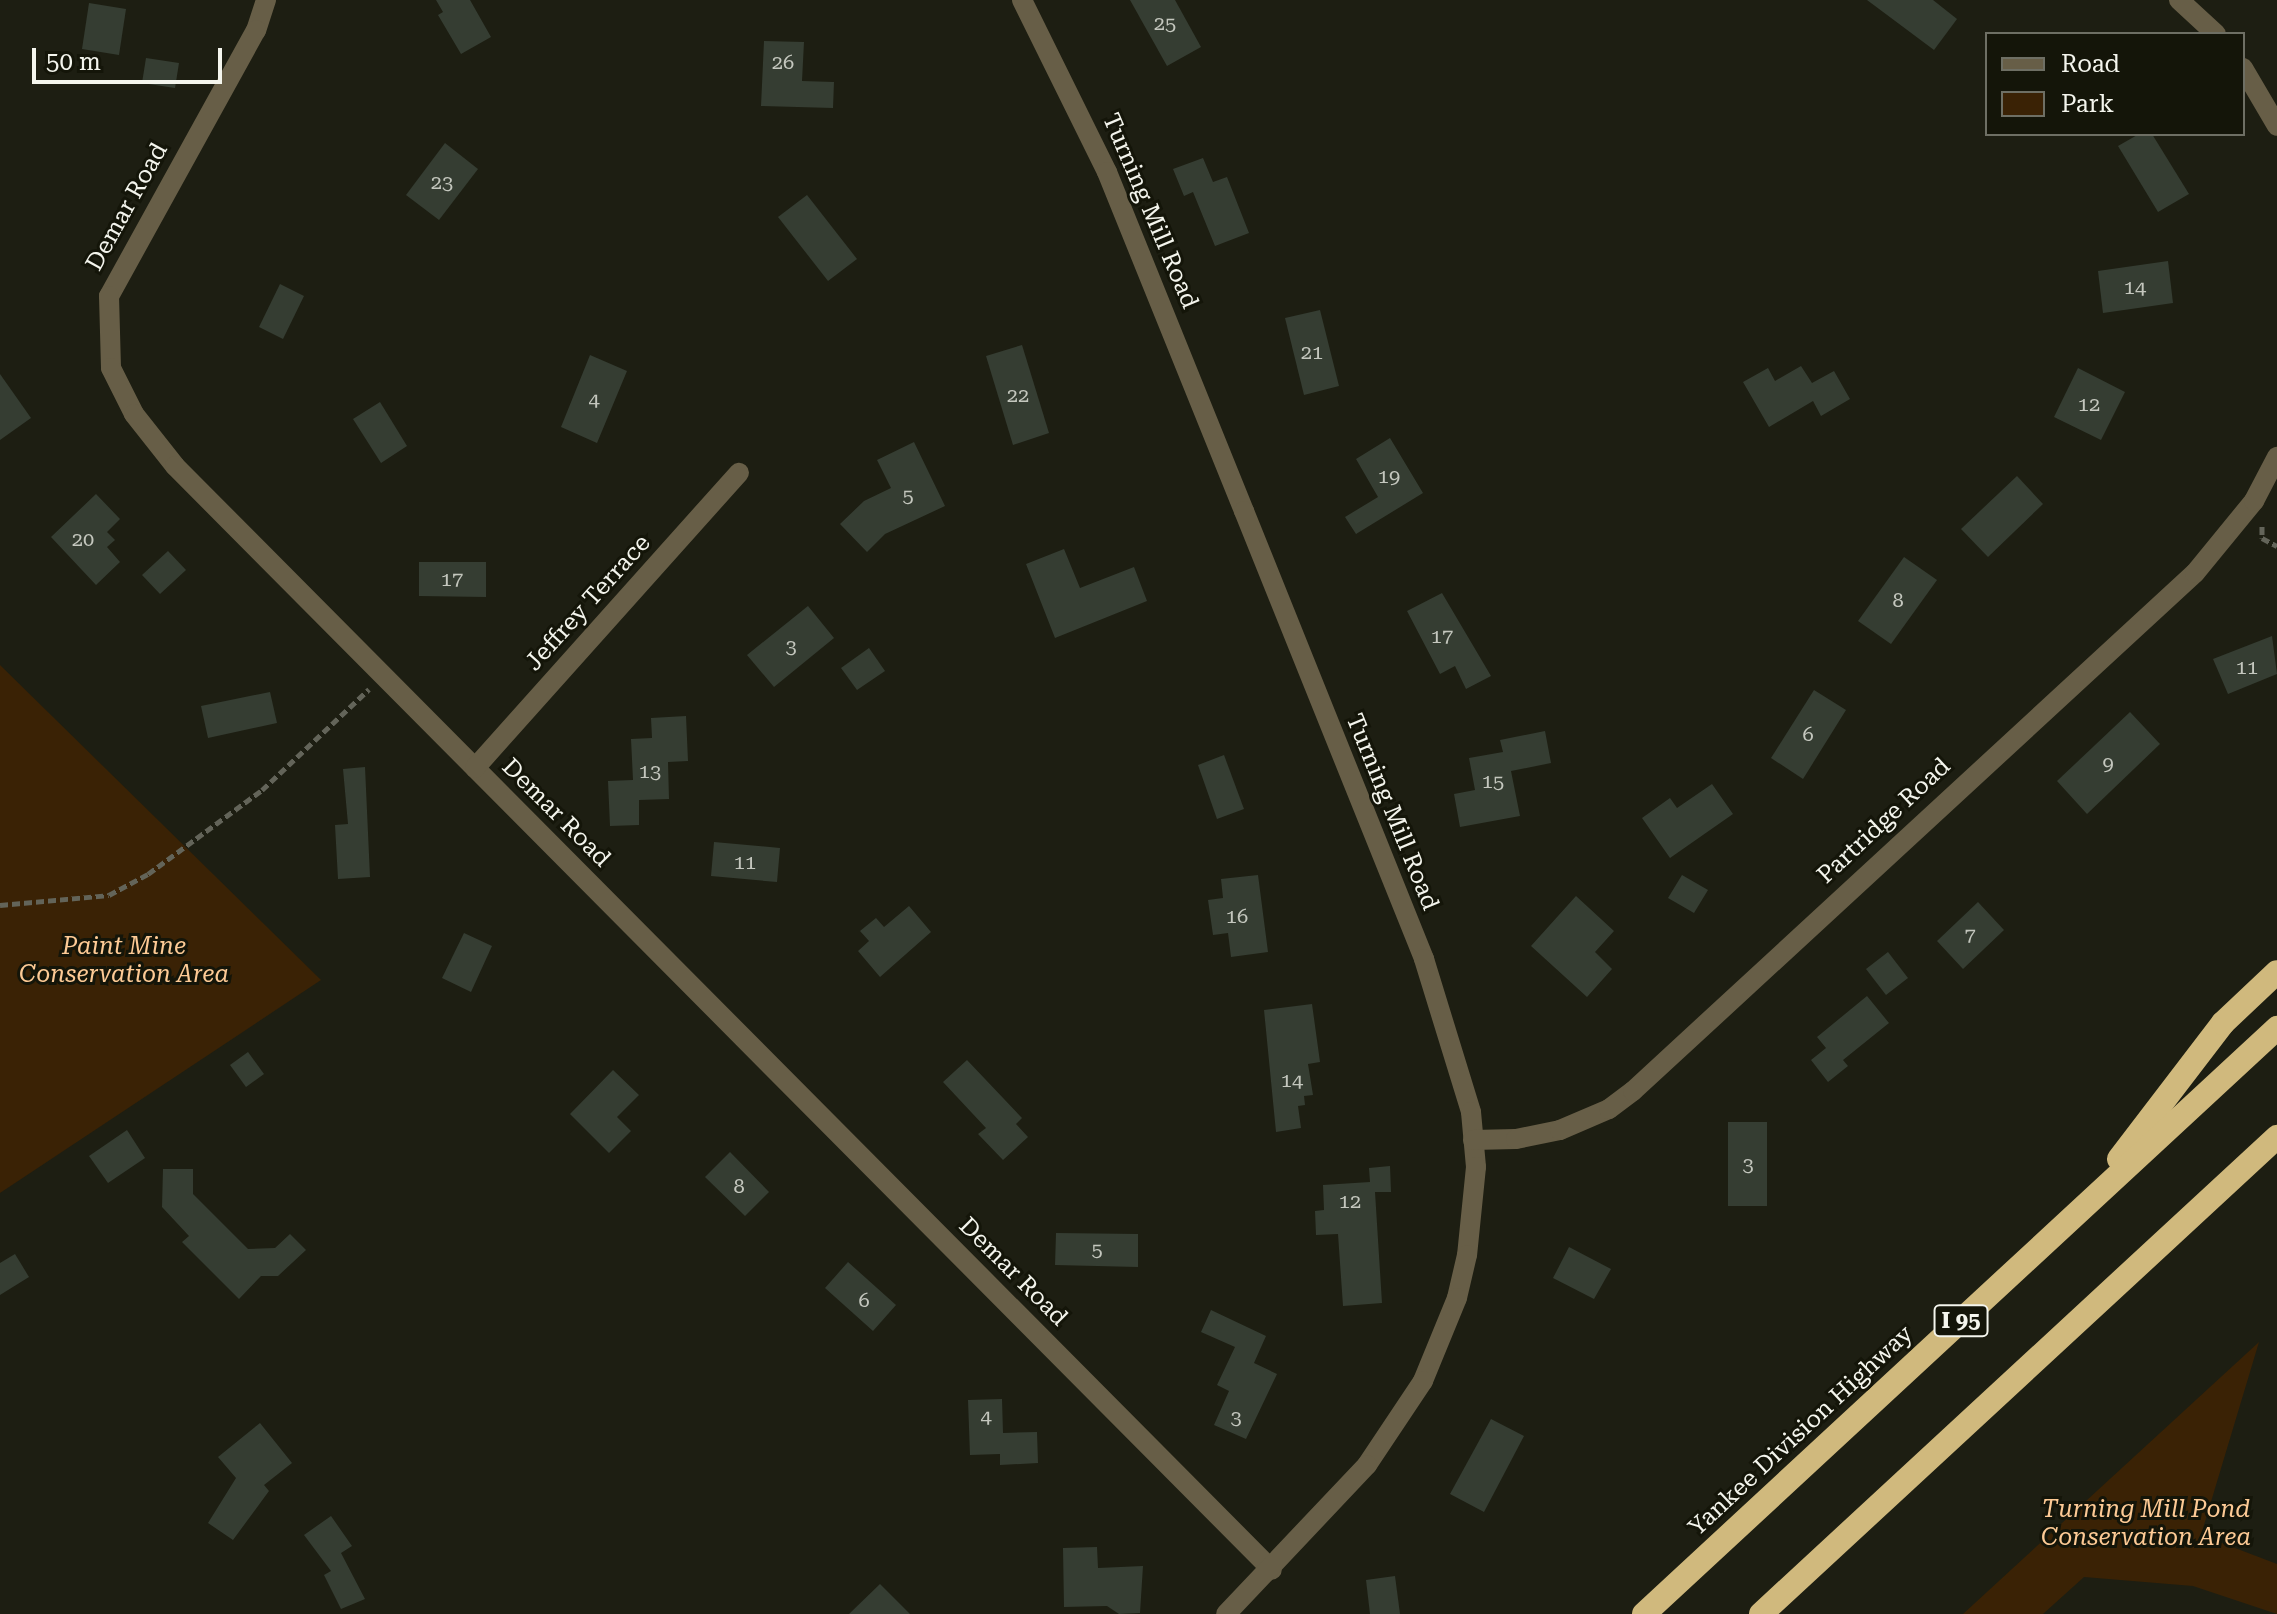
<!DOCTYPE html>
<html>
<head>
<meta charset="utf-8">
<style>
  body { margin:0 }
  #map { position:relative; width:2277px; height:1614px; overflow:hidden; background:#1d1e12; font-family:"Roboto Serif",serif }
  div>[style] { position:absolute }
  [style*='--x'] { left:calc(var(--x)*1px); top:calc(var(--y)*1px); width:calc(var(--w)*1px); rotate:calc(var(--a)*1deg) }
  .green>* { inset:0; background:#3a2205 }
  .building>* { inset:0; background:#353d32 }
  .path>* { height:5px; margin-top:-2.5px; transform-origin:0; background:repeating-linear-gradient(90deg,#636459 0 8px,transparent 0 12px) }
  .minor>* { height:20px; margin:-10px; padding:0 10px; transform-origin:10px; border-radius:10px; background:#675e47 }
  .motorway>* { height:24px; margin:-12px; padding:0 12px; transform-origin:12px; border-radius:12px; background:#d0b97d }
  span { translate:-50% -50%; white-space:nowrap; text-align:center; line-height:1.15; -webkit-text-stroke:6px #141509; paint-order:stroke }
  .number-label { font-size:20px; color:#c4c7be }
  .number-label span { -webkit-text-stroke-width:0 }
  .shield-label span { padding:2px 6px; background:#141509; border:2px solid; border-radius:6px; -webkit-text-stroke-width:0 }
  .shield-label { font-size:22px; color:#f4f5ed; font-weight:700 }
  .street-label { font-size:24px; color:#f4f5ed }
  .park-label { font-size:24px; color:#fdca95; font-style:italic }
  .legend { position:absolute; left:1985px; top:32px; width:260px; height:104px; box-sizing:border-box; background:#141509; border:2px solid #6e6f64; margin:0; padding:10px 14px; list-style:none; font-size:24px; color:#f4f5ed }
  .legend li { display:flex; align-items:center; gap:16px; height:40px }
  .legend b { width:40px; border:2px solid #6e6f64 }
  .scale { position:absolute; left:32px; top:48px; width:190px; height:36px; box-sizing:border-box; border:4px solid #f4f5ed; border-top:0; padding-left:10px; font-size:24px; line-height:28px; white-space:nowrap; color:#f4f5ed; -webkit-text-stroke:6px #141509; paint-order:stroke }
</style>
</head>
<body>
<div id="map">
  <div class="green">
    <i style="clip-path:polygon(0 665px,321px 980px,0 1193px)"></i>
    <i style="clip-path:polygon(2259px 1342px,2201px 1535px,2277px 1564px,2277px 1614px,2193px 1586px,2084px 1577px,2043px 1614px,1963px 1614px)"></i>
  </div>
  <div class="building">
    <i style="clip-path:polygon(436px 0,470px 0,491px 37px,461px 54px,438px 15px,443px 12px)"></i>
    <i style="clip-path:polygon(1130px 0,1175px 0,1201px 47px,1167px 66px)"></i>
    <i style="clip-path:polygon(1867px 0,1933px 0,1957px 19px,1934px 50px)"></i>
    <i style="clip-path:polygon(89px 3px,126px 9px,119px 55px,82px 49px)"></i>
    <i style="clip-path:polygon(764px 41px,804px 42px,802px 81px,834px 82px,833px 108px,761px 106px)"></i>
    <i style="clip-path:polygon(146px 58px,179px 63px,175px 88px,142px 83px)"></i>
    <i style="clip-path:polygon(2139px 134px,2152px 134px,2189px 194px,2158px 212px,2118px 146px)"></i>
    <i style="clip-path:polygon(445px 143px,478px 169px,439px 220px,406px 195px)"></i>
    <i style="clip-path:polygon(1203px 158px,1213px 182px,1227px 177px,1249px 233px,1215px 246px,1193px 192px,1184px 196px,1173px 169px)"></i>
    <i style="clip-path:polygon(807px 195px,857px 259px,828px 281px,778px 217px)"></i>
    <i style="clip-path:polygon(2168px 261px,2173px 303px,2103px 313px,2098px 271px)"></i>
    <i style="clip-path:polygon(280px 284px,304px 296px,283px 339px,259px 327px)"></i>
    <i style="clip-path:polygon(1320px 310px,1339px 386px,1304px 395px,1285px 318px)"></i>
    <i style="clip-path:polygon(1022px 345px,1049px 433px,1013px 445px,986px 356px)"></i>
    <i style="clip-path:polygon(590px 355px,627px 371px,597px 443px,561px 427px)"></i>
    <i style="clip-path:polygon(1801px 366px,1812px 383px,1834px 371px,1850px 399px,1821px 416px,1813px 401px,1769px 427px,1743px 382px,1768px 368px,1775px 381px)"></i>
    <i style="clip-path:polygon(2078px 368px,2125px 392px,2101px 440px,2054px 417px)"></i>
    <i style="clip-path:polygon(0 374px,31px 418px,0 440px)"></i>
    <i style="clip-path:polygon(380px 402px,407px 446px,381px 463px,353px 419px)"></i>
    <i style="clip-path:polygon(1390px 438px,1423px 493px,1356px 534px,1345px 517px,1378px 497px,1356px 459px)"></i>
    <i style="clip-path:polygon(914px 442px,945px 506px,885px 534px,867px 552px,840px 524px,864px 501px,891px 488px,877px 460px)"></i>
    <i style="clip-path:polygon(2017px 476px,2043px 504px,1988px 557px,1961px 529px)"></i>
    <i style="clip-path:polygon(96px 494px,120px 519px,107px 532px,115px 540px,107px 547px,120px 562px,96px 585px,51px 537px)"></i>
    <i style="clip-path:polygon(1064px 549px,1080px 588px,1134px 567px,1147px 601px,1055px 638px,1026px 564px)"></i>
    <i style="clip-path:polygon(168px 551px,186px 570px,160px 594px,142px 575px)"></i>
    <i style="clip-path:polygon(1904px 557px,1937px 580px,1891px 644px,1858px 621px)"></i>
    <i style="clip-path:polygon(419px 562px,486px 562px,486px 597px,419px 596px)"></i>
    <i style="clip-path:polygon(1442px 593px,1491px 676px,1466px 689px,1455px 666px,1440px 674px,1407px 611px)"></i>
    <i style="clip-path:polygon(808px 606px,834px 638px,774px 687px,747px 655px)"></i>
    <i style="clip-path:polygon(2272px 636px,2277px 674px,2228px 694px,2213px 659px)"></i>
    <i style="clip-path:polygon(869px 648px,885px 671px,857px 690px,841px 668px)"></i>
    <i style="clip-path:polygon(1814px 690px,1846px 710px,1803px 779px,1771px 758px)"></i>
    <i style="clip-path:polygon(270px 692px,277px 723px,208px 738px,201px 706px)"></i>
    <i style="clip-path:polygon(2130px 712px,2160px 744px,2087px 814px,2057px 781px)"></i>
    <i style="clip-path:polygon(686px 716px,688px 761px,668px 762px,669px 799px,639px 800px,639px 825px,610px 826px,608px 781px,633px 780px,631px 739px,652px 738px,651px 718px)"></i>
    <i style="clip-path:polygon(1545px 731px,1551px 763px,1511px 771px,1520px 816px,1460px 827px,1454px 794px,1475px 790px,1469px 758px,1503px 752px,1500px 740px)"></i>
    <i style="clip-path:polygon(1224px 755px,1244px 809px,1217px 819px,1198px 765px)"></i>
    <i style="clip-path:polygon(365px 767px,370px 877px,338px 879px,335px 825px,348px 824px,343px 769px)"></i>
    <i style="clip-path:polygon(1712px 784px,1733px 814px,1670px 858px,1642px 818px,1670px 798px,1677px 808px)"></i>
    <i style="clip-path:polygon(714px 842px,780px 848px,777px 882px,711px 876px)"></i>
    <i style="clip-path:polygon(1258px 875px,1268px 952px,1231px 957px,1228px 933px,1213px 935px,1208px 900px,1223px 898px,1221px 879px)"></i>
    <i style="clip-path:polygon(1682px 875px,1708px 890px,1694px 913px,1668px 898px)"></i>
    <i style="clip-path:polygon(1576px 896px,1614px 931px,1595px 952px,1612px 969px,1587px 997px,1531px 946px)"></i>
    <i style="clip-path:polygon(1978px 902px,2004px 930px,1963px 969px,1937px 941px)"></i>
    <i style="clip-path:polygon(909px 906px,931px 932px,880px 977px,858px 951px,869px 941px,860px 931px,876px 918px,884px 927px)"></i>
    <i style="clip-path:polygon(464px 933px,492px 946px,471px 992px,442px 978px)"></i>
    <i style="clip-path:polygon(1888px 952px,1908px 978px,1886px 995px,1866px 969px)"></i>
    <i style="clip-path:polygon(1867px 996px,1889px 1023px,1843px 1060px,1848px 1066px,1828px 1082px,1811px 1060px,1826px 1048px,1817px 1037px)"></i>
    <i style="clip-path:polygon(1312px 1004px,1320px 1062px,1308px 1064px,1313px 1095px,1304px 1096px,1305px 1105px,1298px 1106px,1301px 1128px,1276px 1132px,1264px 1010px)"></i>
    <i style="clip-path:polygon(248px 1052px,264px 1074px,246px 1087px,230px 1065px)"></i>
    <i style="clip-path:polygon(967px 1060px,1022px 1118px,1016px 1124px,1028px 1137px,1003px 1160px,978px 1134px,986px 1128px,943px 1082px)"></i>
    <i style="clip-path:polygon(613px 1070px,639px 1095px,617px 1117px,631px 1131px,609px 1153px,570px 1114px)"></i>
    <i style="clip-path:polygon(1728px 1122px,1767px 1122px,1767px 1206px,1728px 1206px)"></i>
    <i style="clip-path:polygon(127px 1130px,145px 1158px,108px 1183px,89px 1156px)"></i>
    <i style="clip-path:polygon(730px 1152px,769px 1192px,745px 1216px,705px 1177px)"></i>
    <i style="clip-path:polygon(1390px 1166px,1391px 1192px,1375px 1192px,1382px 1303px,1343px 1306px,1338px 1234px,1316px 1235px,1315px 1211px,1324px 1210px,1323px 1185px,1370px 1182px,1369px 1168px)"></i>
    <i style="clip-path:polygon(163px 1169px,193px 1169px,193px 1194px,248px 1249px,275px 1248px,290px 1234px,306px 1250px,278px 1276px,261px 1276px,239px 1299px,182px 1242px,189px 1236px,162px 1207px)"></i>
    <i style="clip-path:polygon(1056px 1233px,1138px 1234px,1138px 1267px,1055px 1265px)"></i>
    <i style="clip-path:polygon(1569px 1247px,1611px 1269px,1594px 1299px,1553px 1278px)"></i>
    <i style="clip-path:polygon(15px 1254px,29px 1277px,0 1295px,0 1263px)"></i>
    <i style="clip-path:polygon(848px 1262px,896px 1305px,873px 1331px,825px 1288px)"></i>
    <i style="clip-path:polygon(1211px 1310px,1266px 1336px,1254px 1363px,1277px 1374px,1246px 1439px,1214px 1425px,1229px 1391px,1217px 1385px,1235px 1347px,1201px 1332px)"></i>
    <i style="clip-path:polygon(1002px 1399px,1003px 1433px,1037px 1432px,1038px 1463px,1000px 1465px,1000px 1454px,970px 1455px,968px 1400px)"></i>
    <i style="clip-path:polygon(1491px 1419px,1524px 1436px,1484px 1512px,1450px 1494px)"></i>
    <i style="clip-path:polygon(260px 1423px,292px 1463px,264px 1485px,269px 1491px,233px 1540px,208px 1523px,236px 1478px,218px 1457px)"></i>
    <i style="clip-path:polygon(331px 1516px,352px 1546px,341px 1553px,365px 1599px,341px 1609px,324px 1575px,331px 1571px,304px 1535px)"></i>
    <i style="clip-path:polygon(1097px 1547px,1098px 1568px,1143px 1566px,1140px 1613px,1119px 1614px,1107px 1606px,1064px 1607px,1063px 1548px)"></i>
    <i style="clip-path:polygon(1395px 1576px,1400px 1614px,1370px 1614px,1366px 1580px)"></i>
    <i style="clip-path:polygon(880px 1584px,910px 1614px,849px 1614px)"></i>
  </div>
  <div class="path">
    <i style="--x:2262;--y:526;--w:12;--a:90"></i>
    <i style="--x:2262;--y:538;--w:17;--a:28"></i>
    <i style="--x:0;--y:905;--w:109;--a:-5.2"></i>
    <i style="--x:109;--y:895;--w:44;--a:-28.3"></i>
    <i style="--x:148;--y:874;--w:142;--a:-36.4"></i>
    <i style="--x:262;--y:790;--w:147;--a:-43.3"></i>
  </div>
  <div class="minor">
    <i style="--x:266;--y:0;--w:32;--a:108"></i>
    <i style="--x:256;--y:30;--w:304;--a:118.9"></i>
    <i style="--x:109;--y:296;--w:72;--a:88.4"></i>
    <i style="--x:111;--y:368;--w:51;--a:63.4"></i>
    <i style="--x:134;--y:414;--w:66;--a:51.7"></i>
    <i style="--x:175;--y:466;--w:1556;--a:45.18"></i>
    <i style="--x:1022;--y:0;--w:192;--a:63.7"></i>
    <i style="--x:1107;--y:172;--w:366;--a:68"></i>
    <i style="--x:1244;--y:511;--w:483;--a:68.1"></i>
    <i style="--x:1424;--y:959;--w:160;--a:72.9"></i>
    <i style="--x:1471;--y:1112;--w:55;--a:84.8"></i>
    <i style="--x:1476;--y:1167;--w:88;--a:95.8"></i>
    <i style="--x:1467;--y:1255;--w:44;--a:103.1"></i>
    <i style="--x:1457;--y:1298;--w:90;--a:112.3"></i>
    <i style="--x:1423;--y:1381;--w:101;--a:123.7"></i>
    <i style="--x:1367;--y:1465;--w:205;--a:133.4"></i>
    <i style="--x:2179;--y:0;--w:50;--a:42.6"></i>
    <i style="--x:2243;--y:68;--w:67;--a:59.6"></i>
    <i style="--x:475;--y:768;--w:396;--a:-48.2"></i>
    <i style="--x:1473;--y:1140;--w:43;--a:-1.3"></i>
    <i style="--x:1516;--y:1139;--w:45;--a:-11.6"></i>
    <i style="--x:1560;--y:1130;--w:53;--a:-23.2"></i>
    <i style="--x:1609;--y:1109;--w:30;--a:-37"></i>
    <i style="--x:1633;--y:1091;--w:764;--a:-42.67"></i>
    <i style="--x:2195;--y:573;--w:93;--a:-50.7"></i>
    <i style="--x:2254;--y:501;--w:50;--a:-62.4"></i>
  </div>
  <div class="motorway">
    <i style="--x:2119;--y:1159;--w:171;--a:-52.6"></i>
    <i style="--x:2223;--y:1023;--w:74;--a:-43.4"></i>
    <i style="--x:1644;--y:1614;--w:863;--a:-42.79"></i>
    <i style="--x:1761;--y:1614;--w:703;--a:-42.75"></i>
  </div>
  <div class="number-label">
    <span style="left:1165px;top:23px">25</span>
    <span style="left:783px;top:62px">26</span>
    <span style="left:442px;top:182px">23</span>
    <span style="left:2135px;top:287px">14</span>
    <span style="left:1312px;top:352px">21</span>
    <span style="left:1018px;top:395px">22</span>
    <span style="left:594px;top:399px">4</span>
    <span style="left:2089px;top:404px">12</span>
    <span style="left:1389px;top:476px">19</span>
    <span style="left:908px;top:495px">5</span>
    <span style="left:83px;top:539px">20</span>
    <span style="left:452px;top:579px">17</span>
    <span style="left:1898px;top:600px">8</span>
    <span style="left:1442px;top:636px">17</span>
    <span style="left:791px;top:646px">3</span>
    <span style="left:2247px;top:667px">11</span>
    <span style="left:1808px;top:734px">6</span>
    <span style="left:2108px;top:763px">9</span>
    <span style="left:650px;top:771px">13</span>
    <span style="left:1493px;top:781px">15</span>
    <span style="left:745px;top:862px">11</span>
    <span style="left:1237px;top:916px">16</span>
    <span style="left:1970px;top:935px">7</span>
    <span style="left:1292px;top:1080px">14</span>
    <span style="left:1748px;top:1164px">3</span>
    <span style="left:739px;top:1186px">8</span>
    <span style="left:1350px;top:1201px">12</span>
    <span style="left:1097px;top:1249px">5</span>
    <span style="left:864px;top:1300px">6</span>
    <span style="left:986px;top:1416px">4</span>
    <span style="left:1236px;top:1417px">3</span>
  </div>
  <div class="shield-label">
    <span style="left:1961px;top:1321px">I 95</span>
  </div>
  <div class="street-label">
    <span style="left:127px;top:207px;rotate:-61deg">Demar Road</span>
    <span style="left:1150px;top:211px;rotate:67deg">Turning Mill Road</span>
    <span style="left:588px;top:603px;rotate:-48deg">Jeffrey Terrace</span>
    <span style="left:1392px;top:812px;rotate:68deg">Turning Mill Road</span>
    <span style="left:556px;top:813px;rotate:45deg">Demar Road</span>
    <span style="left:1884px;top:821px;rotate:-43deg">Partridge Road</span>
    <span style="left:1013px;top:1272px;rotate:45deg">Demar Road</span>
    <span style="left:1801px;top:1431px;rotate:-43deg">Yankee Division Highway</span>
  </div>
  <div class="park-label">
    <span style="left:124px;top:961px">Paint Mine<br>Conservation Area</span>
    <span style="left:2146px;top:1524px">Turning Mill Pond<br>Conservation Area</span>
  </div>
  <ul class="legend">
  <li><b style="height:10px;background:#675e47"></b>Road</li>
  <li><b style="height:22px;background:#3a2205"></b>Park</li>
  </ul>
  <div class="scale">50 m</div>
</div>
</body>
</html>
